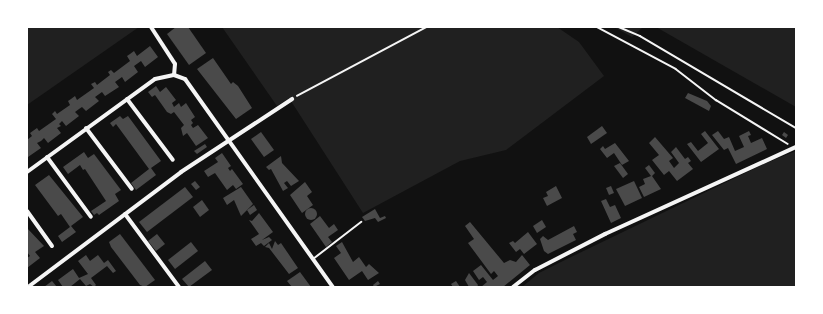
<!DOCTYPE html>
<html>
<head>
<meta charset="utf-8">
<style>
  body { margin:0 }
  #map { position:relative; width:823px; height:314px; overflow:hidden; background:#111; font-family:Overpass,sans-serif }
  div>[style] { position:absolute }
  [style*='--x'] { left:calc(var(--x)*1px); top:calc(var(--y)*1px); width:calc(var(--w)*1px); rotate:calc(var(--a)*1deg) }
  .green>* { inset:0; background:#202020 }
  .building>* { inset:0; background:#4a4a4a }
  .round { border-radius:50% }
  .path>* { height:1.5px; margin:-0.75px; padding:0 0.75px; transform-origin:0.75px; border-radius:0.75px; background:#f5f5f5 }
  .service>* { height:2px; margin:-1px; padding:0 1px; transform-origin:1px; border-radius:1px; background:#f5f5f5 }
  .minor>* { height:4px; margin:-2px; padding:0 2px; transform-origin:2px; border-radius:2px; background:#f5f5f5 }
  span { translate:-50% -50%; white-space:nowrap; text-align:center; line-height:1.15; -webkit-text-stroke:3.5px #fff; paint-order:stroke }
  .frame { position:absolute; inset:0; border:28px solid #fff; pointer-events:none }
</style>
</head>
<body>
<div id="map">
  <div class="green">
    <i style="clip-path:polygon(27px 27px,139px 27px,27px 105px)"></i>
    <i style="clip-path:polygon(222px 27px,557px 27px,579px 42px,604px 76px,506px 150px,460px 161px,363px 213px,289px 98px,277px 106px)"></i>
    <i style="clip-path:polygon(614px 27px,643px 27px,632px 37px)"></i>
    <i style="clip-path:polygon(656px 27px,796px 27px,796px 107px)"></i>
    <i style="clip-path:polygon(796px 151px,796px 287px,522px 287px,539px 273px,569px 258px,766px 163px)"></i>
  </div>
  <div class="building">
    <i style="clip-path:polygon(176px 27px,188px 27px,206px 53px,189px 65px,167px 34px)"></i>
    <i style="clip-path:polygon(150px 46px,158px 57px,145px 67px,141px 61px,134px 66px,138px 72px,125px 82px,122px 77px,115px 82px,119px 87px,105px 96px,102px 92px,95px 97px,99px 101px,86px 111px,82px 107px,79px 109px,75px 112px,79px 116px,66px 126px,62px 121px,59px 124px,61px 126px,57px 128px,61px 133px,48px 143px,44px 138px,41px 141px,37px 143px,41px 148px,28px 157px,27px 140px,32px 136px,30px 133px,37px 128px,39px 131px,56px 119px,52px 114px,55px 111px,57px 114px,70px 105px,68px 101px,71px 99px,75px 96px,77px 100px,94px 88px,91px 84px,95px 82px,97px 85px,110px 75px,108px 72px,111px 70px,114px 73px,130px 61px,127px 56px,130px 54px,134px 51px,137px 56px)"></i>
    <i style="clip-path:polygon(213px 58px,231px 84px,233px 82px,238px 86px,252px 108px,236px 119px,197px 69px)"></i>
    <i style="clip-path:polygon(156px 86px,160px 92px,166px 87px,176px 100px,172px 103px,174px 107px,179px 103px,181px 107px,186px 103px,195px 117px,191px 120px,193px 123px,191px 125px,193px 128px,198px 125px,208px 138px,196px 146px,187px 133px,183px 136px,181px 128px,184px 125px,174px 112px,171px 114px,167px 112px,155px 95px,152px 97px,148px 92px)"></i>
    <i style="clip-path:polygon(688px 93px,707px 101px,711px 106px,709px 111px,685px 98px)"></i>
    <i style="clip-path:polygon(120px 116px,123px 119px,128px 116px,161px 161px,151px 168px,156px 175px,136px 190px,131px 183px,149px 169px,116px 124px,113px 127px,110px 123px)"></i>
    <i style="clip-path:polygon(602px 126px,607px 133px,591px 144px,587px 137px)"></i>
    <i style="clip-path:polygon(705px 131px,719px 149px,701px 162px,687px 144px,691px 142px,698px 151px,708px 143px,701px 134px)"></i>
    <i style="clip-path:polygon(718px 131px,724px 139px,729px 137px,735px 151px,744px 147px,739px 136px,749px 131px,751px 135px,748px 136px,751px 143px,762px 138px,767px 149px,736px 164px,728px 148px,724px 150px,712px 135px)"></i>
    <i style="clip-path:polygon(261px 132px,274px 150px,264px 157px,251px 139px)"></i>
    <i style="clip-path:polygon(784px 132px,788px 135px,786px 138px,782px 135px)"></i>
    <i style="clip-path:polygon(655px 137px,673px 158px,669px 161px,674px 168px,679px 163px,671px 152px,676px 147px,685px 159px,688px 157px,691px 161px,688px 163px,693px 169px,677px 181px,669px 171px,664px 175px,652px 160px,659px 155px,649px 143px)"></i>
    <i style="clip-path:polygon(615px 143px,629px 161px,622px 165px,614px 153px,607px 158px,600px 149px,603px 146px,605px 149px)"></i>
    <i style="clip-path:polygon(205px 144px,207px 147px,197px 154px,194px 151px)"></i>
    <i style="clip-path:polygon(84px 152px,88px 158px,94px 154px,121px 190px,115px 194px,119px 201px,99px 215px,97px 213px,94px 215px,91px 211px,106px 201px,85px 169px,83px 170px,80px 165px,68px 174px,63px 167px)"></i>
    <i style="clip-path:polygon(222px 153px,231px 166px,228px 168px,230px 171px,232px 169px,243px 184px,236px 189px,233px 185px,227px 190px,215px 173px,208px 177px,204px 171px,218px 162px,215px 158px)"></i>
    <i style="clip-path:polygon(281px 156px,282px 163px,299px 181px,291px 186px,287px 181px,284px 183px,288px 188px,283px 191px,271px 169px,269px 170px,266px 167px)"></i>
    <i style="clip-path:polygon(620px 163px,628px 174px,623px 178px,614px 166px)"></i>
    <i style="clip-path:polygon(649px 165px,655px 173px,652px 176px,661px 189px,644px 197px,639px 187px,645px 184px,643px 179px,651px 176px,645px 168px)"></i>
    <i style="clip-path:polygon(49px 175px,83px 217px,71px 226px,76px 232px,62px 242px,58px 236px,70px 227px,61px 214px,58px 216px,35px 185px)"></i>
    <i style="clip-path:polygon(195px 181px,200px 187px,196px 190px,191px 184px)"></i>
    <i style="clip-path:polygon(634px 181px,642px 198px,625px 206px,616px 189px)"></i>
    <i style="clip-path:polygon(305px 182px,312px 192px,307px 196px,313px 205px,302px 213px,290px 195px)"></i>
    <i style="clip-path:polygon(556px 186px,562px 198px,547px 206px,543px 198px,548px 196px,546px 192px)"></i>
    <i style="clip-path:polygon(611px 186px,614px 193px,609px 195px,606px 188px)"></i>
    <i style="clip-path:polygon(185px 187px,193px 197px,147px 232px,139px 222px)"></i>
    <i style="clip-path:polygon(241px 187px,253px 204px,241px 216px,234px 200px,227px 205px,223px 198px)"></i>
    <i style="clip-path:polygon(606px 199px,610px 207px,615px 205px,621px 218px,611px 223px,601px 201px)"></i>
    <i style="clip-path:polygon(202px 200px,209px 210px,200px 217px,193px 207px)"></i>
    <i style="clip-path:polygon(254px 205px,257px 210px,250px 215px,247px 210px)"></i>
    <i class="round" style="left:305px;top:208px;width:12px;height:12px"></i>
    <i style="clip-path:polygon(375px 209px,380px 218px,385px 216px,386px 218px,378px 222px,375px 218px,365px 221px,362px 217px)"></i>
    <i style="clip-path:polygon(259px 213px,273px 232px,262px 240px,269px 237px,272px 240px,264px 246px,261px 243px,256px 246px,251px 239px,259px 234px,249px 220px,252px 221px)"></i>
    <i style="clip-path:polygon(320px 216px,329px 228px,334px 224px,338px 230px,328px 237px,332px 242px,326px 247px,310px 224px)"></i>
    <i style="clip-path:polygon(542px 220px,546px 227px,537px 233px,533px 226px)"></i>
    <i style="clip-path:polygon(470px 222px,504px 263px,510px 260px,516px 262px,522px 255px,530px 265px,503px 287px,481px 287px,487px 282px,483px 277px,479px 280px,473px 271px,481px 265px,493px 280px,498px 276px,494px 271px,491px 274px,468px 243px,474px 239px,465px 226px)"></i>
    <i style="clip-path:polygon(574px 226px,577px 232px,573px 234px,576px 240px,548px 254px,544px 251px,540px 239px,543px 236px,548px 240px)"></i>
    <i style="clip-path:polygon(27px 228px,44px 246px,35px 252px,40px 258px,27px 268px,27px 258px,30px 256px,27px 252px)"></i>
    <i style="clip-path:polygon(528px 232px,537px 244px,524px 254px,520px 249px,516px 252px,509px 243px,513px 241px,515px 243px)"></i>
    <i style="clip-path:polygon(120px 234px,155px 280px,145px 287px,140px 285px,111px 247px,109px 242px)"></i>
    <i style="clip-path:polygon(157px 234px,165px 244px,156px 251px,148px 241px)"></i>
    <i style="clip-path:polygon(275px 241px,278px 245px,281px 243px,298px 268px,289px 274px,269px 248px,265px 247px,269px 243px,272px 249px)"></i>
    <i style="clip-path:polygon(191px 242px,198px 251px,175px 269px,168px 260px)"></i>
    <i style="clip-path:polygon(342px 242px,353px 262px,359px 257px,366px 267px,369px 264px,379px 273px,368px 280px,362px 271px,349px 280px,334px 258px,341px 253px,336px 246px)"></i>
    <i style="clip-path:polygon(86px 255px,90px 261px,98px 255px,104px 263px,108px 260px,116px 271px,113px 273px,107px 266px,91px 278px,96px 285px,94px 287px,90px 284px,86px 286px,80px 279px,70px 287px,63px 287px,58px 280px,73px 269px,79px 278px,88px 274px,78px 261px)"></i>
    <i style="clip-path:polygon(205px 261px,212px 270px,189px 287px,182px 279px)"></i>
    <i style="clip-path:polygon(300px 272px,311px 287px,292px 287px,287px 281px)"></i>
    <i style="clip-path:polygon(469px 273px,478px 285px,477px 287px,469px 287px,465px 280px)"></i>
    <i style="clip-path:polygon(52px 281px,57px 287px,44px 287px)"></i>
    <i style="clip-path:polygon(378px 281px,380px 284px,374px 287px,373px 285px)"></i>
    <i style="clip-path:polygon(456px 281px,460px 287px,453px 287px,451px 284px)"></i>
  </div>
  <div class="path">
    <i style="--x:597;--y:27;--w:89;--a:28"></i>
    <i style="--x:676;--y:69;--w:51;--a:37.8"></i>
    <i style="--x:716;--y:100;--w:84;--a:31.4"></i>
    <i style="--x:619;--y:27;--w:23;--a:23"></i>
    <i style="--x:640;--y:36;--w:181;--a:30.5"></i>
    <i style="--x:297;--y:96;--w:147;--a:-28"></i>
  </div>
  <div class="service">
    <i style="--x:313;--y:259;--w:61;--a:-37.6"></i>
  </div>
  <div class="minor">
    <i style="--x:151;--y:27;--w:44;--a:57"></i>
    <i style="--x:175;--y:64;--w:11;--a:95"></i>
    <i style="--x:127;--y:99;--w:76;--a:53"></i>
    <i style="--x:86;--y:128;--w:76;--a:53"></i>
    <i style="--x:47;--y:157;--w:74;--a:53.7"></i>
    <i style="--x:27;--y:172;--w:158;--a:-36"></i>
    <i style="--x:155;--y:79;--w:19;--a:-12"></i>
    <i style="--x:174;--y:75;--w:12;--a:20"></i>
    <i style="--x:185;--y:79;--w:255;--a:54.6"></i>
    <i style="--x:27;--y:211;--w:43;--a:54.5"></i>
    <i style="--x:125;--y:214;--w:91;--a:53.5"></i>
    <i style="--x:28;--y:287;--w:191;--a:-36.9"></i>
    <i style="--x:181;--y:172;--w:133;--a:-33.3"></i>
    <i style="--x:513;--y:287;--w:28;--a:-38"></i>
    <i style="--x:535;--y:270;--w:79;--a:-27.2"></i>
    <i style="--x:605;--y:234;--w:210;--a:-24.5"></i>
  </div>
  <div class="frame"></div>
</div>
</body>
</html>
